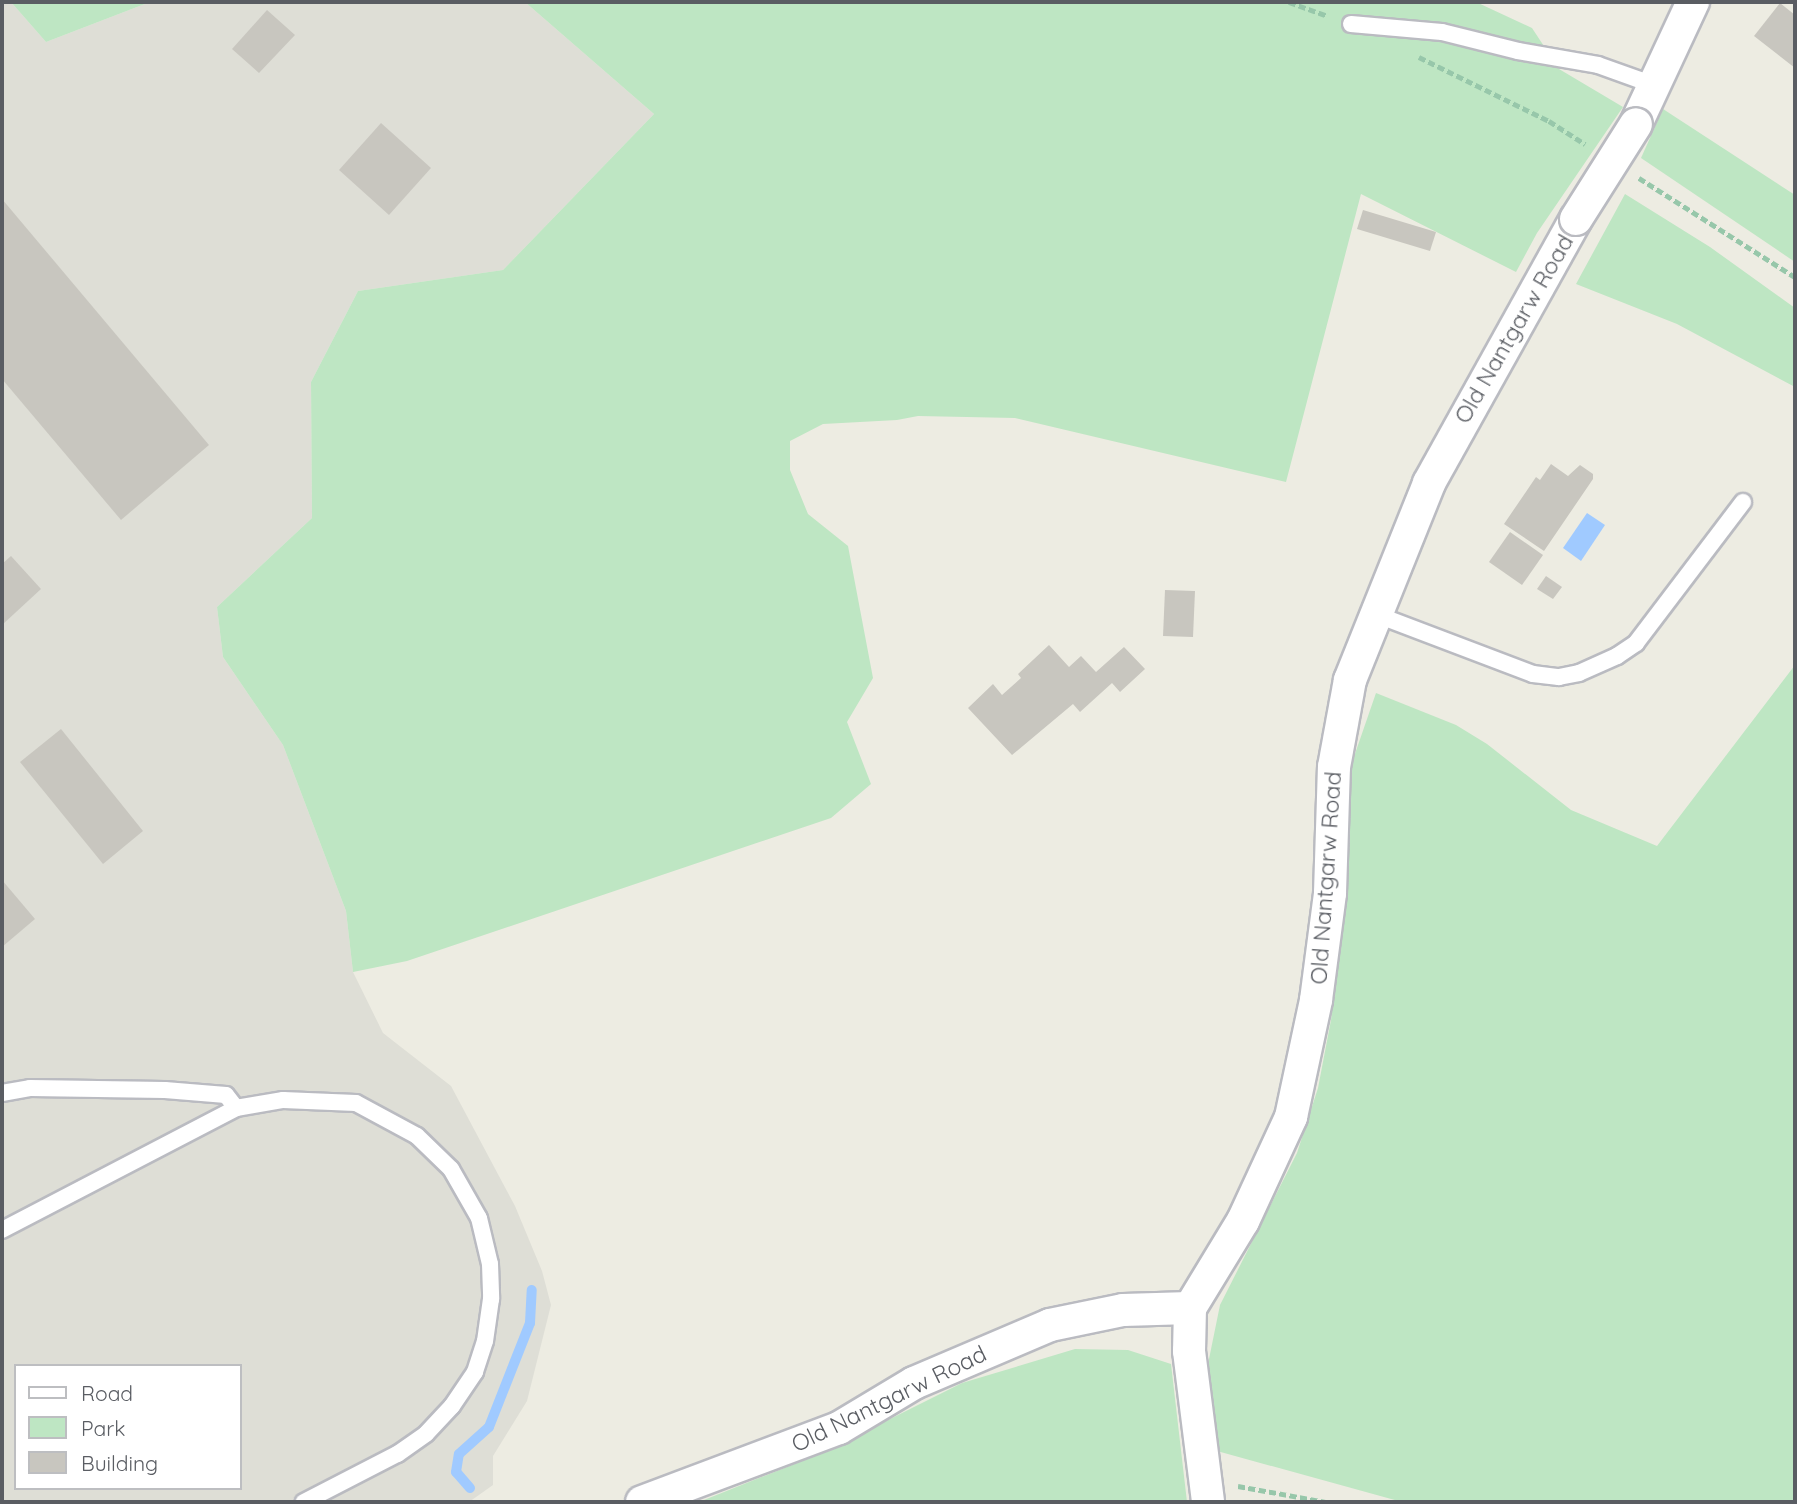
<!DOCTYPE html>
<html>
<head>
<meta charset="utf-8">
<style>
  body { margin:0 }
  #map { position:relative; width:1797px; height:1504px; overflow:hidden; background:#edece2; font-family:Quicksand,sans-serif }
  div>[style] { position:absolute }
  [style*='--x'] { left:calc(var(--x)*1px); top:calc(var(--y)*1px); width:calc(var(--w)*1px); rotate:calc(var(--a)*1deg) }
  .industrial>* { inset:0; background:#deded6 }
  .green>* { inset:0; background:#bee6c3 }
  .water>* { inset:0; background:#a0caff }
  .stream>* { height:10px; margin:-5px; padding:0 5px; transform-origin:5px; border-radius:5px; background:#a0caff }
  .building>* { inset:0; background:#c8c6bf }
  .path>* { height:4.5px; margin-top:-2.25px; transform-origin:0; background:repeating-linear-gradient(90deg,#97c7aa 0 7px,transparent 0 10.5px) }
  .roads { filter:drop-shadow(2px 0 #babbc1) drop-shadow(-2px 0 #babbc1) drop-shadow(0 2px #babbc1) drop-shadow(0 -2px #babbc1) }
  .service>* { height:16px; margin:-8px; padding:0 8px; transform-origin:8px; border-radius:8px; background:#fff }
  .minor>* { height:32px; margin:-16px; padding:0 16px; transform-origin:16px; border-radius:16px; background:#fff }
  .bridges { filter:drop-shadow(2px 0 #babbc1) drop-shadow(-2px 0 #babbc1) drop-shadow(0 2px #babbc1) drop-shadow(0 -2px #babbc1) }
  .minor-bridge>* { height:32px; margin:-16px; padding:0 16px; transform-origin:16px; border-radius:16px; background:#fff }
  span { translate:-50% -50%; white-space:nowrap; text-align:center; line-height:1.15; -webkit-text-stroke:5px #fff; paint-order:stroke }
  .street-label { font-size:23px; color:#5a5d63 }
  .frame { position:absolute; inset:0; border:4px solid #5a5d63; pointer-events:none }
  .legend { position:absolute; left:14px; top:1364px; width:228px; height:126px; box-sizing:border-box; background:#fff; border:2px solid #bdbec1; margin:0; padding:9px 12px; list-style:none; font-size:21px; color:#5a5d63 }
  .legend li { display:flex; align-items:center; gap:14px; height:35px }
  .legend b { width:35px; border:2px solid #bdbec1 }
</style>
</head>
<body>
<div id="map">
  <div class="industrial">
    <i style="clip-path:polygon(evenodd,2px 2px,11px 2px,46px 42px,150px 2px,525px 2px,654px 114px,503px 270px,358px 291px,311px 382px,312px 518px,217px 607px,223px 657px,283px 745px,346px 911px,353px 972px,383px 1033px,451px 1086px,515px 1206px,542px 1271px,551px 1305px,527px 1401px,493px 1456px,493px 1485px,469px 1502px,2px 1502px,2px 2px,16px 1366px,240px 1366px,240px 1488px,16px 1488px,16px 1366px)"></i>
  </div>
  <div class="green">
    <i style="clip-path:polygon(11px 2px,150px 2px,46px 42px)"></i>
    <i style="clip-path:polygon(525px 2px,1476px 2px,1532px 28px,1559px 69px,1623px 107px,1537px 233px,1516px 272px,1361px 194px,1286px 482px,1015px 418px,918px 416px,897px 420px,823px 424px,790px 441px,790px 470px,808px 514px,848px 546px,873px 678px,847px 722px,871px 784px,831px 818px,407px 961px,353px 972px,346px 911px,283px 745px,223px 657px,217px 607px,312px 518px,311px 382px,358px 291px,503px 270px,654px 114px)"></i>
    <i style="clip-path:polygon(1663px 109px,1795px 195px,1795px 262px,1641px 158px)"></i>
    <i style="clip-path:polygon(1625px 194px,1710px 247px,1795px 308px,1795px 387px,1677px 324px,1576px 284px)"></i>
    <i style="clip-path:polygon(1795px 665px,1795px 1502px,1402px 1502px,1217px 1451px,1208px 1403px,1209px 1359px,1220px 1305px,1297px 1153px,1318px 1088px,1331px 1020px,1339px 945px,1348px 774px,1376px 693px,1456px 725px,1487px 744px,1571px 810px,1657px 846px)"></i>
    <i style="clip-path:polygon(1075px 1349px,1128px 1350px,1171px 1364px,1187px 1502px,699px 1502px,822px 1453px,962px 1383px)"></i>
  </div>
  <div class="water">
    <i style="clip-path:polygon(1587px 513px,1605px 525px,1581px 561px,1563px 548px)"></i>
  </div>
  <div class="stream">
    <i style="--x:470;--y:1488;--w:21;--a:-131"></i>
    <i style="--x:456;--y:1472;--w:18;--a:-81"></i>
    <i style="--x:459;--y:1454;--w:40;--a:-42"></i>
    <i style="--x:489;--y:1427;--w:112;--a:-68.5"></i>
    <i style="--x:530;--y:1323;--w:33;--a:-87"></i>
  </div>
  <div class="building">
    <i style="clip-path:polygon(1780px 3px,1795px 15px,1795px 68px,1754px 36px)"></i>
    <i style="clip-path:polygon(267px 10px,295px 35px,259px 73px,232px 49px)"></i>
    <i style="clip-path:polygon(381px 123px,431px 168px,389px 215px,339px 170px)"></i>
    <i style="clip-path:polygon(2px 199px,209px 445px,121px 520px,2px 379px)"></i>
    <i style="clip-path:polygon(1363px 210px,1436px 232px,1430px 251px,1357px 229px)"></i>
    <i style="clip-path:polygon(1551px 464px,1568px 476px,1580px 465px,1593px 474px,1593px 479px,1544px 551px,1504px 524px,1536px 477px,1540px 480px)"></i>
    <i style="clip-path:polygon(1510px 532px,1543px 555px,1522px 585px,1489px 562px)"></i>
    <i style="clip-path:polygon(11px 556px,41px 589px,2px 625px,2px 564px)"></i>
    <i style="clip-path:polygon(1546px 576px,1562px 587px,1553px 599px,1537px 589px)"></i>
    <i style="clip-path:polygon(1165px 590px,1195px 591px,1193px 637px,1163px 636px)"></i>
    <i style="clip-path:polygon(1049px 645px,1069px 667px,1081px 656px,1096px 672px,1124px 647px,1145px 669px,1120px 692px,1112px 683px,1080px 712px,1073px 704px,1012px 755px,968px 708px,993px 684px,1002px 695px,1021px 678px,1018px 674px)"></i>
    <i style="clip-path:polygon(61px 729px,143px 831px,103px 864px,20px 762px)"></i>
    <i style="clip-path:polygon(2px 880px,35px 919px,2px 947px)"></i>
  </div>
  <div class="path">
    <i style="--x:1289;--y:2;--w:41;--a:19.7"></i>
    <i style="--x:1419;--y:57;--w:145;--a:26.2"></i>
    <i style="--x:1549;--y:121;--w:43;--a:32.6"></i>
    <i style="--x:1639;--y:178;--w:185;--a:32.4"></i>
    <i style="--x:1238;--y:1486;--w:89;--a:10.3"></i>
  </div>
  <div class="roads">
    <div class="service">
      <i style="--x:1351;--y:24;--w:91;--a:5"></i>
      <i style="--x:1442;--y:32;--w:78;--a:14"></i>
      <i style="--x:1518;--y:51;--w:81;--a:9.9"></i>
      <i style="--x:1598;--y:65;--w:59;--a:19.7"></i>
      <i style="--x:1375;--y:614;--w:169;--a:20.8"></i>
      <i style="--x:1533;--y:674;--w:26;--a:7"></i>
      <i style="--x:1559;--y:677;--w:20;--a:-11"></i>
      <i style="--x:1579;--y:673;--w:42;--a:-24.1"></i>
      <i style="--x:1617;--y:656;--w:23;--a:-34"></i>
      <i style="--x:1636;--y:643;--w:177;--a:-52.8"></i>
      <i style="--x:2;--y:1093;--w:28;--a:-10"></i>
      <i style="--x:30;--y:1088;--w:135;--a:0.8"></i>
      <i style="--x:165;--y:1090;--w:61;--a:4.7"></i>
      <i style="--x:226;--y:1095;--w:16;--a:52"></i>
      <i style="--x:2;--y:1230;--w:264;--a:-27.5"></i>
      <i style="--x:236;--y:1108;--w:48;--a:-9.7"></i>
      <i style="--x:283;--y:1100;--w:73;--a:2.4"></i>
      <i style="--x:356;--y:1103;--w:69;--a:28.4"></i>
      <i style="--x:417;--y:1136;--w:47;--a:44.1"></i>
      <i style="--x:451;--y:1169;--w:56;--a:60.3"></i>
      <i style="--x:479;--y:1218;--w:47;--a:76.6"></i>
      <i style="--x:490;--y:1264;--w:35;--a:88"></i>
      <i style="--x:491;--y:1299;--w:42;--a:98.1"></i>
      <i style="--x:485;--y:1341;--w:33;--a:108"></i>
      <i style="--x:475;--y:1372;--w:41;--a:124.1"></i>
      <i style="--x:452;--y:1406;--w:38;--a:133"></i>
      <i style="--x:426;--y:1434;--w:35;--a:145"></i>
      <i style="--x:397;--y:1454;--w:105;--a:152.7"></i>
    </div>
    <div class="minor">
      <i style="--x:1636;--y:124;--w:135;--a:-65"></i>
      <i style="--x:1190;--y:1308;--w:43;--a:91.3"></i>
      <i style="--x:1189;--y:1351;--w:152;--a:82.8"></i>
      <i style="--x:642;--y:1502;--w:210;--a:-20.6"></i>
      <i style="--x:839;--y:1428;--w:87;--a:-31"></i>
      <i style="--x:914;--y:1383;--w:148;--a:-23.1"></i>
      <i style="--x:1050;--y:1325;--w:75;--a:-11.6"></i>
      <i style="--x:1123;--y:1310;--w:67;--a:-1.7"></i>
      <i style="--x:1190;--y:1308;--w:102;--a:-58.7"></i>
      <i style="--x:1243;--y:1221;--w:115;--a:-65.2"></i>
      <i style="--x:1291;--y:1117;--w:120;--a:-77.9"></i>
      <i style="--x:1316;--y:1000;--w:108;--a:-82.5"></i>
      <i style="--x:1330;--y:893;--w:126;--a:-88.2"></i>
      <i style="--x:1334;--y:767;--w:88;--a:-79.6"></i>
      <i style="--x:1350;--y:680;--w:212;--a:-68.1"></i>
      <i style="--x:1429;--y:483;--w:302;--a:-60.9"></i>
    </div>
  </div>
  <div class="bridges">
    <div class="minor-bridge">
      <i style="--x:1576;--y:219;--w:112;--a:-57.7"></i>
    </div>
  </div>
  <div class="street-label">
    <span style="left:1514px;top:329px;rotate:-60deg">Old Nantgarw Road</span>
    <span style="left:1326px;top:878px;rotate:-86deg">Old Nantgarw Road</span>
    <span style="left:889px;top:1399px;rotate:-26deg">Old Nantgarw Road</span>
  </div>
  <div class="frame"></div>
  <ul class="legend">
  <li><b style="height:9px;background:#fff"></b>Road</li>
  <li><b style="height:19px;background:#bee6c3"></b>Park</li>
  <li><b style="height:19px;background:#c8c6bf"></b>Building</li>
  </ul>
</div>
</body>
</html>
